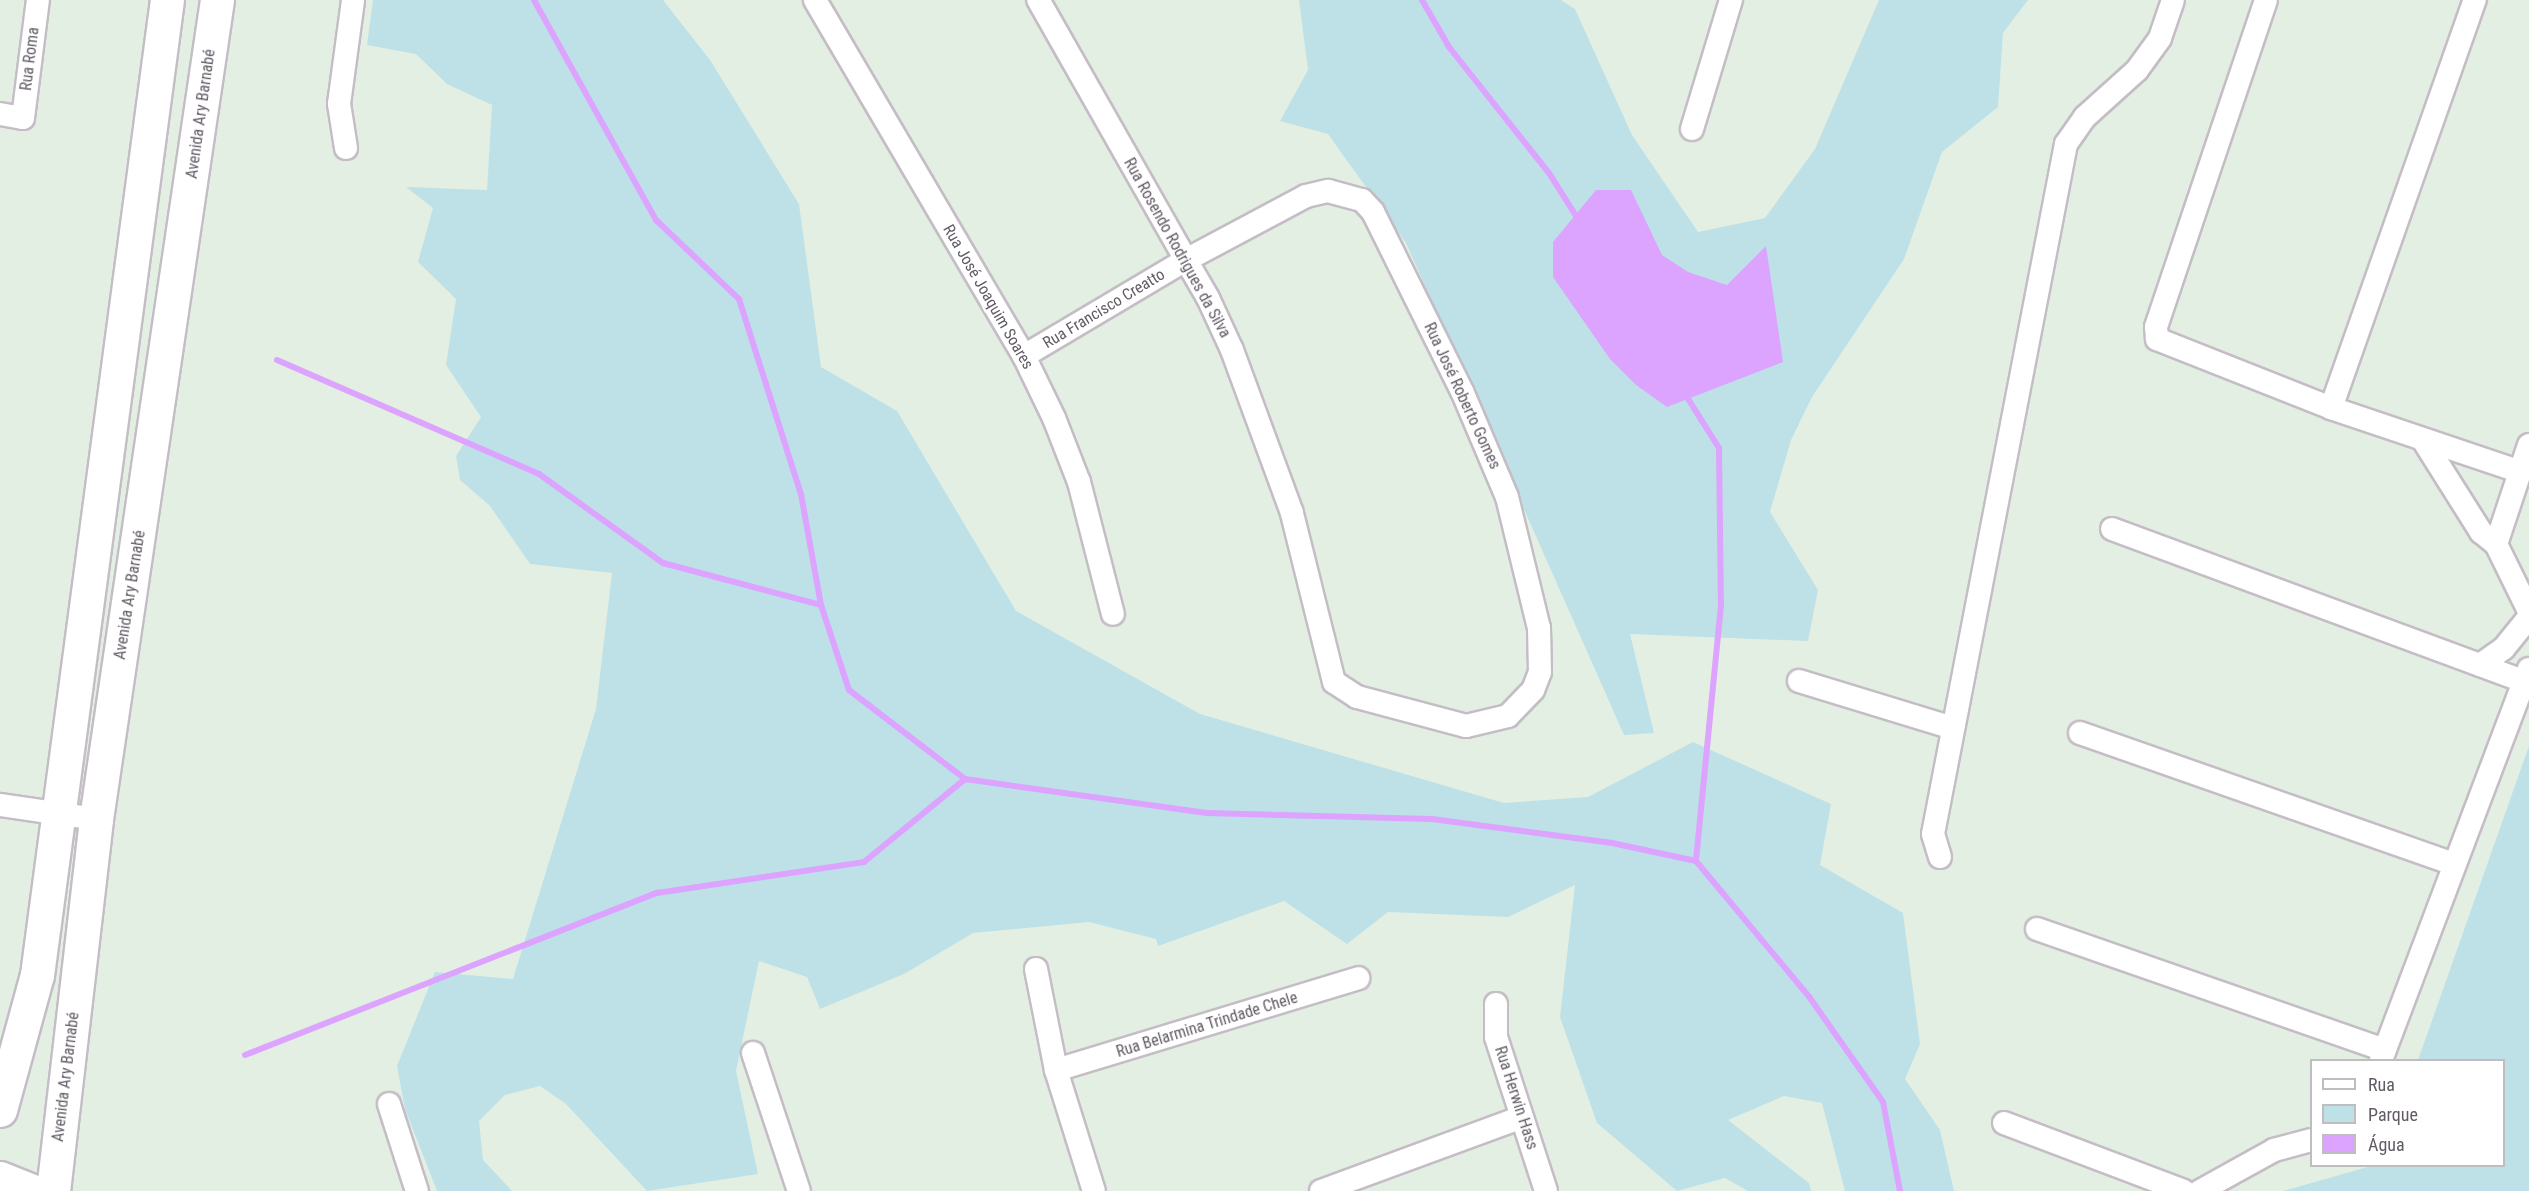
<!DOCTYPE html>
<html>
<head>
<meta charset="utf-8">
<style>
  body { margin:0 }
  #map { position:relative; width:2529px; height:1191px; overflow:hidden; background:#e4efe3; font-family:"Roboto Condensed",sans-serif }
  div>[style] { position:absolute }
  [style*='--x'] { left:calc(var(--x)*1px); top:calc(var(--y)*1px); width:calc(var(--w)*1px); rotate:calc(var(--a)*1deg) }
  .green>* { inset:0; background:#bee1e8 }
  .water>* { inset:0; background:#dca3ff }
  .stream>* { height:6px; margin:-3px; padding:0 3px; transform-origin:3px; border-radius:3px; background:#dca3ff }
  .roads { filter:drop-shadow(2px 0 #c4bdc5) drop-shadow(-2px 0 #c4bdc5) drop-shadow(0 2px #c4bdc5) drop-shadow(0 -2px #c4bdc5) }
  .street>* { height:22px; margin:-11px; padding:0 11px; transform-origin:11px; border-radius:11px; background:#fff }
  .secondary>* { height:33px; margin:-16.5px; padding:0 16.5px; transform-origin:16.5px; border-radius:16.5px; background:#fff }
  span { translate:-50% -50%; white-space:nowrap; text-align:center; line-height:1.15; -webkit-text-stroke:4.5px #fff; paint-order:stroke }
  .street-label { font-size:16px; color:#625b65 }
  .legend { position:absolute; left:2310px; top:1059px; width:195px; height:108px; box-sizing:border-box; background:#fff; border:2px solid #c0bdc1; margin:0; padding:8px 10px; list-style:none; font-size:18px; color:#625b65 }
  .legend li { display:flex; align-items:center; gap:12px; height:30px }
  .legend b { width:30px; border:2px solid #c0bdc1 }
</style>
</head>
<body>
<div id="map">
  <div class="green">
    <i style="clip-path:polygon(373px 0,663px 0,710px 60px,799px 204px,821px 367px,897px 411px,1016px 611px,1200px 714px,1504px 803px,1588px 797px,1693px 742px,1831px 804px,1820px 865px,1903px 913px,1920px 1044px,1905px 1079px,1940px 1130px,1954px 1191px,1845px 1191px,1822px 1103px,1784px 1096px,1728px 1120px,1809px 1183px,1811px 1191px,1748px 1191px,1725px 1178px,1677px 1191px,1597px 1123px,1560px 1017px,1575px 885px,1508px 917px,1388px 912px,1347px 944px,1284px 901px,1158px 946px,1156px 939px,1089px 922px,973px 933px,904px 974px,820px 1009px,807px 977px,759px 961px,736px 1071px,758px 1174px,647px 1191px,566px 1104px,540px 1086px,505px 1095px,479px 1121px,483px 1160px,512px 1191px,437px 1191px,405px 1109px,397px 1066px,435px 972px,513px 979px,596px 709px,612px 573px,530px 564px,490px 506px,460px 480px,456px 456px,481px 417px,446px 365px,456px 299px,418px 262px,433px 208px,406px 187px,487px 190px,492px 105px,447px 84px,416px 54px,367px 45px)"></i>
    <i style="clip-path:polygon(1299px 0,1561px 0,1575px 9px,1632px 135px,1698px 232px,1765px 218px,1815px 149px,1879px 0,2028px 0,2003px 33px,1998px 107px,1942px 152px,1904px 259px,1812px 397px,1791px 440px,1770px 512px,1818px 590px,1808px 641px,1630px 634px,1654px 733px,1624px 735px,1406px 243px,1328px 134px,1280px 121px,1308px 70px)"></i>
    <i style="clip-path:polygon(2529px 746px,2529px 1191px,2283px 1191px,2371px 1166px,2504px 1166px,2504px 1060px,2418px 1060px)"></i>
  </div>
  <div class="water">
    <i style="clip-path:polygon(1596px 190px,1631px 190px,1662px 255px,1688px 272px,1727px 285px,1766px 246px,1783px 362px,1667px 407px,1636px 385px,1610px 359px,1553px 277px,1553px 242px)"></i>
  </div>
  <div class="stream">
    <i style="--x:534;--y:0;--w:252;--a:61"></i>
    <i style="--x:656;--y:220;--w:115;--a:43.6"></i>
    <i style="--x:739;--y:299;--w:205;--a:72.4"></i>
    <i style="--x:801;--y:494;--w:113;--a:79.8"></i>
    <i style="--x:821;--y:605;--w:89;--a:71.8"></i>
    <i style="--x:849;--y:690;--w:146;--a:37.5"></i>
    <i style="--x:965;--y:779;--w:244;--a:8"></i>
    <i style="--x:1207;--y:813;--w:225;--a:1.5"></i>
    <i style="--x:1432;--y:819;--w:182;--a:7.6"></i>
    <i style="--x:1612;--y:843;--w:86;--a:12.1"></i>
    <i style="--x:1422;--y:0;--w:54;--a:60.1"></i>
    <i style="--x:1449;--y:47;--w:161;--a:51.6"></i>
    <i style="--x:1549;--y:173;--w:54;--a:57.8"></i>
    <i style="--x:277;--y:360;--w:286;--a:23.5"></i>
    <i style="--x:539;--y:474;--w:153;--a:35.7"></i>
    <i style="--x:663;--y:563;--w:163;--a:14.9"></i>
    <i style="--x:1685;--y:394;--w:64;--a:57.8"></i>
    <i style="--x:1719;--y:448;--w:157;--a:89.3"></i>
    <i style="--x:1721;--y:605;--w:257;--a:95.6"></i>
    <i style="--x:1696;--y:861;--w:178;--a:50.2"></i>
    <i style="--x:1810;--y:998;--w:127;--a:54.9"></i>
    <i style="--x:1883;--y:1102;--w:91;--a:79.2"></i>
    <i style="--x:245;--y:1055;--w:443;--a:-21.5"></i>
    <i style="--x:657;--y:893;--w:209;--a:-8.5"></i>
    <i style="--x:864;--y:862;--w:131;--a:-39.4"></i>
  </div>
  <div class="roads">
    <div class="street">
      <i style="--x:815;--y:0;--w:413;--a:59.6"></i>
      <i style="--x:1024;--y:356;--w:69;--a:64.2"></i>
      <i style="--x:1054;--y:418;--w:69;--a:68.7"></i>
      <i style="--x:1079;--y:482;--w:136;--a:75.6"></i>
      <i style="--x:2266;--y:0;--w:345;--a:108.6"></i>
      <i style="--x:2156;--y:327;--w:12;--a:85"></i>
      <i style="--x:2157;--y:339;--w:187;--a:21.6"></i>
      <i style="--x:2331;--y:408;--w:197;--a:18.6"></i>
      <i style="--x:0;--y:114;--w:23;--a:10"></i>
      <i style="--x:23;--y:118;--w:119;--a:-82.8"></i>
      <i style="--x:1692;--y:129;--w:135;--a:-73.2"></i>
      <i style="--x:346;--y:148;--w:45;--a:-99"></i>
      <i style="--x:339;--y:104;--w:105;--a:-82.3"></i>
      <i style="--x:1024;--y:356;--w:188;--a:-30.7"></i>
      <i style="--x:1186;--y:260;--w:136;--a:-28.1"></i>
      <i style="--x:1306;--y:196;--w:23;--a:-13"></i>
      <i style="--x:1328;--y:191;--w:35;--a:15"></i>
      <i style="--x:1362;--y:200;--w:16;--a:47"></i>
      <i style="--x:1373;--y:212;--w:200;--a:63.6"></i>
      <i style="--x:1462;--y:391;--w:115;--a:67"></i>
      <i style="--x:1507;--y:497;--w:135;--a:76.3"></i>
      <i style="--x:1539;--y:628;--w:44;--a:88.7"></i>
      <i style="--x:1540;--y:672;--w:19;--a:111"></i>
      <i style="--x:1533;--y:690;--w:36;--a:134"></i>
      <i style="--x:1508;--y:716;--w:43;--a:166.6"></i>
      <i style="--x:1466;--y:726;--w:113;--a:-165.1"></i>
      <i style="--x:1357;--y:697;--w:27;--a:-147"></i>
      <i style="--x:1334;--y:682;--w:174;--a:-104"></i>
      <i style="--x:1292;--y:513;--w:174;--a:-110.2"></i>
      <i style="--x:1232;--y:350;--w:57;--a:-114.8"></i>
      <i style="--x:1208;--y:298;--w:44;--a:-120.1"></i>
      <i style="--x:1186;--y:260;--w:299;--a:-119.6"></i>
      <i style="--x:2331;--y:408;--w:433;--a:-70.6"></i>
      <i style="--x:2423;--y:440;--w:109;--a:57.8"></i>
      <i style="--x:2481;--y:532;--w:19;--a:39"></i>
      <i style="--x:2529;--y:445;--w:104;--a:108.4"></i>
      <i style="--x:2496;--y:544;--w:75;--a:63.8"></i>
      <i style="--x:2112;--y:529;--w:439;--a:20.3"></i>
      <i style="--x:2480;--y:665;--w:29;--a:-35"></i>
      <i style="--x:2504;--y:648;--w:40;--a:-51"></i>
      <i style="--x:1799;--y:681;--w:161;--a:17"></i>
      <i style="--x:2080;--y:733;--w:393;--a:19.3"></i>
      <i style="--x:0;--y:805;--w:97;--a:8.3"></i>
      <i style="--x:1940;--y:857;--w:24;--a:-107"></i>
      <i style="--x:1933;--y:834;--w:703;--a:-79.09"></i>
      <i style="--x:2066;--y:144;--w:33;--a:-55"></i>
      <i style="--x:2085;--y:117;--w:70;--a:-42.1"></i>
      <i style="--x:2137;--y:70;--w:39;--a:-54"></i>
      <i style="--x:2160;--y:38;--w:40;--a:-71.1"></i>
      <i style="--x:2037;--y:929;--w:368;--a:19.2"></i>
      <i style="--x:1036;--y:969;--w:103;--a:78.8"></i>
      <i style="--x:1056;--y:1070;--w:127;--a:72.6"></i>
      <i style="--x:1496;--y:1004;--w:33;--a:90"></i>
      <i style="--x:1496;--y:1037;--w:162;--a:72"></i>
      <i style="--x:753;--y:1053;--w:145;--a:71.6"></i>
      <i style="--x:2381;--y:1060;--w:418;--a:-69.3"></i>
      <i style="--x:1056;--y:1070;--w:316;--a:-16.9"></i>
      <i style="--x:389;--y:1104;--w:91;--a:72.2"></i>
      <i style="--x:2004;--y:1123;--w:192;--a:20.7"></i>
      <i style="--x:1321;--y:1191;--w:214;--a:-20.2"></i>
      <i style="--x:2200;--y:1191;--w:85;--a:-29"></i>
      <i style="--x:2274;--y:1150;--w:39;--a:-15"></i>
    </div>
    <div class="secondary">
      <i style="--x:0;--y:1110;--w:140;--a:-74.7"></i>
      <i style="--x:37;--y:975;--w:984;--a:-82.41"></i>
      <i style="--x:0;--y:1178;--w:35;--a:22"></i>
      <i style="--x:53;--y:1191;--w:374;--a:-83.4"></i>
      <i style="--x:96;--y:819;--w:828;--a:-81.6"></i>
    </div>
  </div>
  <div class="street-label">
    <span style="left:30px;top:59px;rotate:-83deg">Rua Roma</span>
    <span style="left:201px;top:114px;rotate:-82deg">Avenida Ary Barnabé</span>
    <span style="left:1177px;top:248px;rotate:61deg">Rua Rosendo Rodrigues da Silva</span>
    <span style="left:988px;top:297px;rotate:60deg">Rua José Joaquim Soares</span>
    <span style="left:1104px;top:309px;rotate:-31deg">Rua Francisco Creatto</span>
    <span style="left:1462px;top:396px;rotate:65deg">Rua José Roberto Gomes</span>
    <span style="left:130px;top:595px;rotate:-81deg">Avenida Ary Barnabé</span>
    <span style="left:1207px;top:1025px;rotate:-17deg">Rua Belarmina Trindade Chele</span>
    <span style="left:66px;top:1077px;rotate:-83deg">Avenida Ary Barnabé</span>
    <span style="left:1516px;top:1098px;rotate:72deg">Rua Herwin Hass</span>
  </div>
  <ul class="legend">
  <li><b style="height:8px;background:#fff"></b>Rua</li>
  <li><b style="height:16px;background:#bee1e8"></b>Parque</li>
  <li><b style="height:16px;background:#dca3ff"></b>Água</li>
  </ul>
</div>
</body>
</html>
